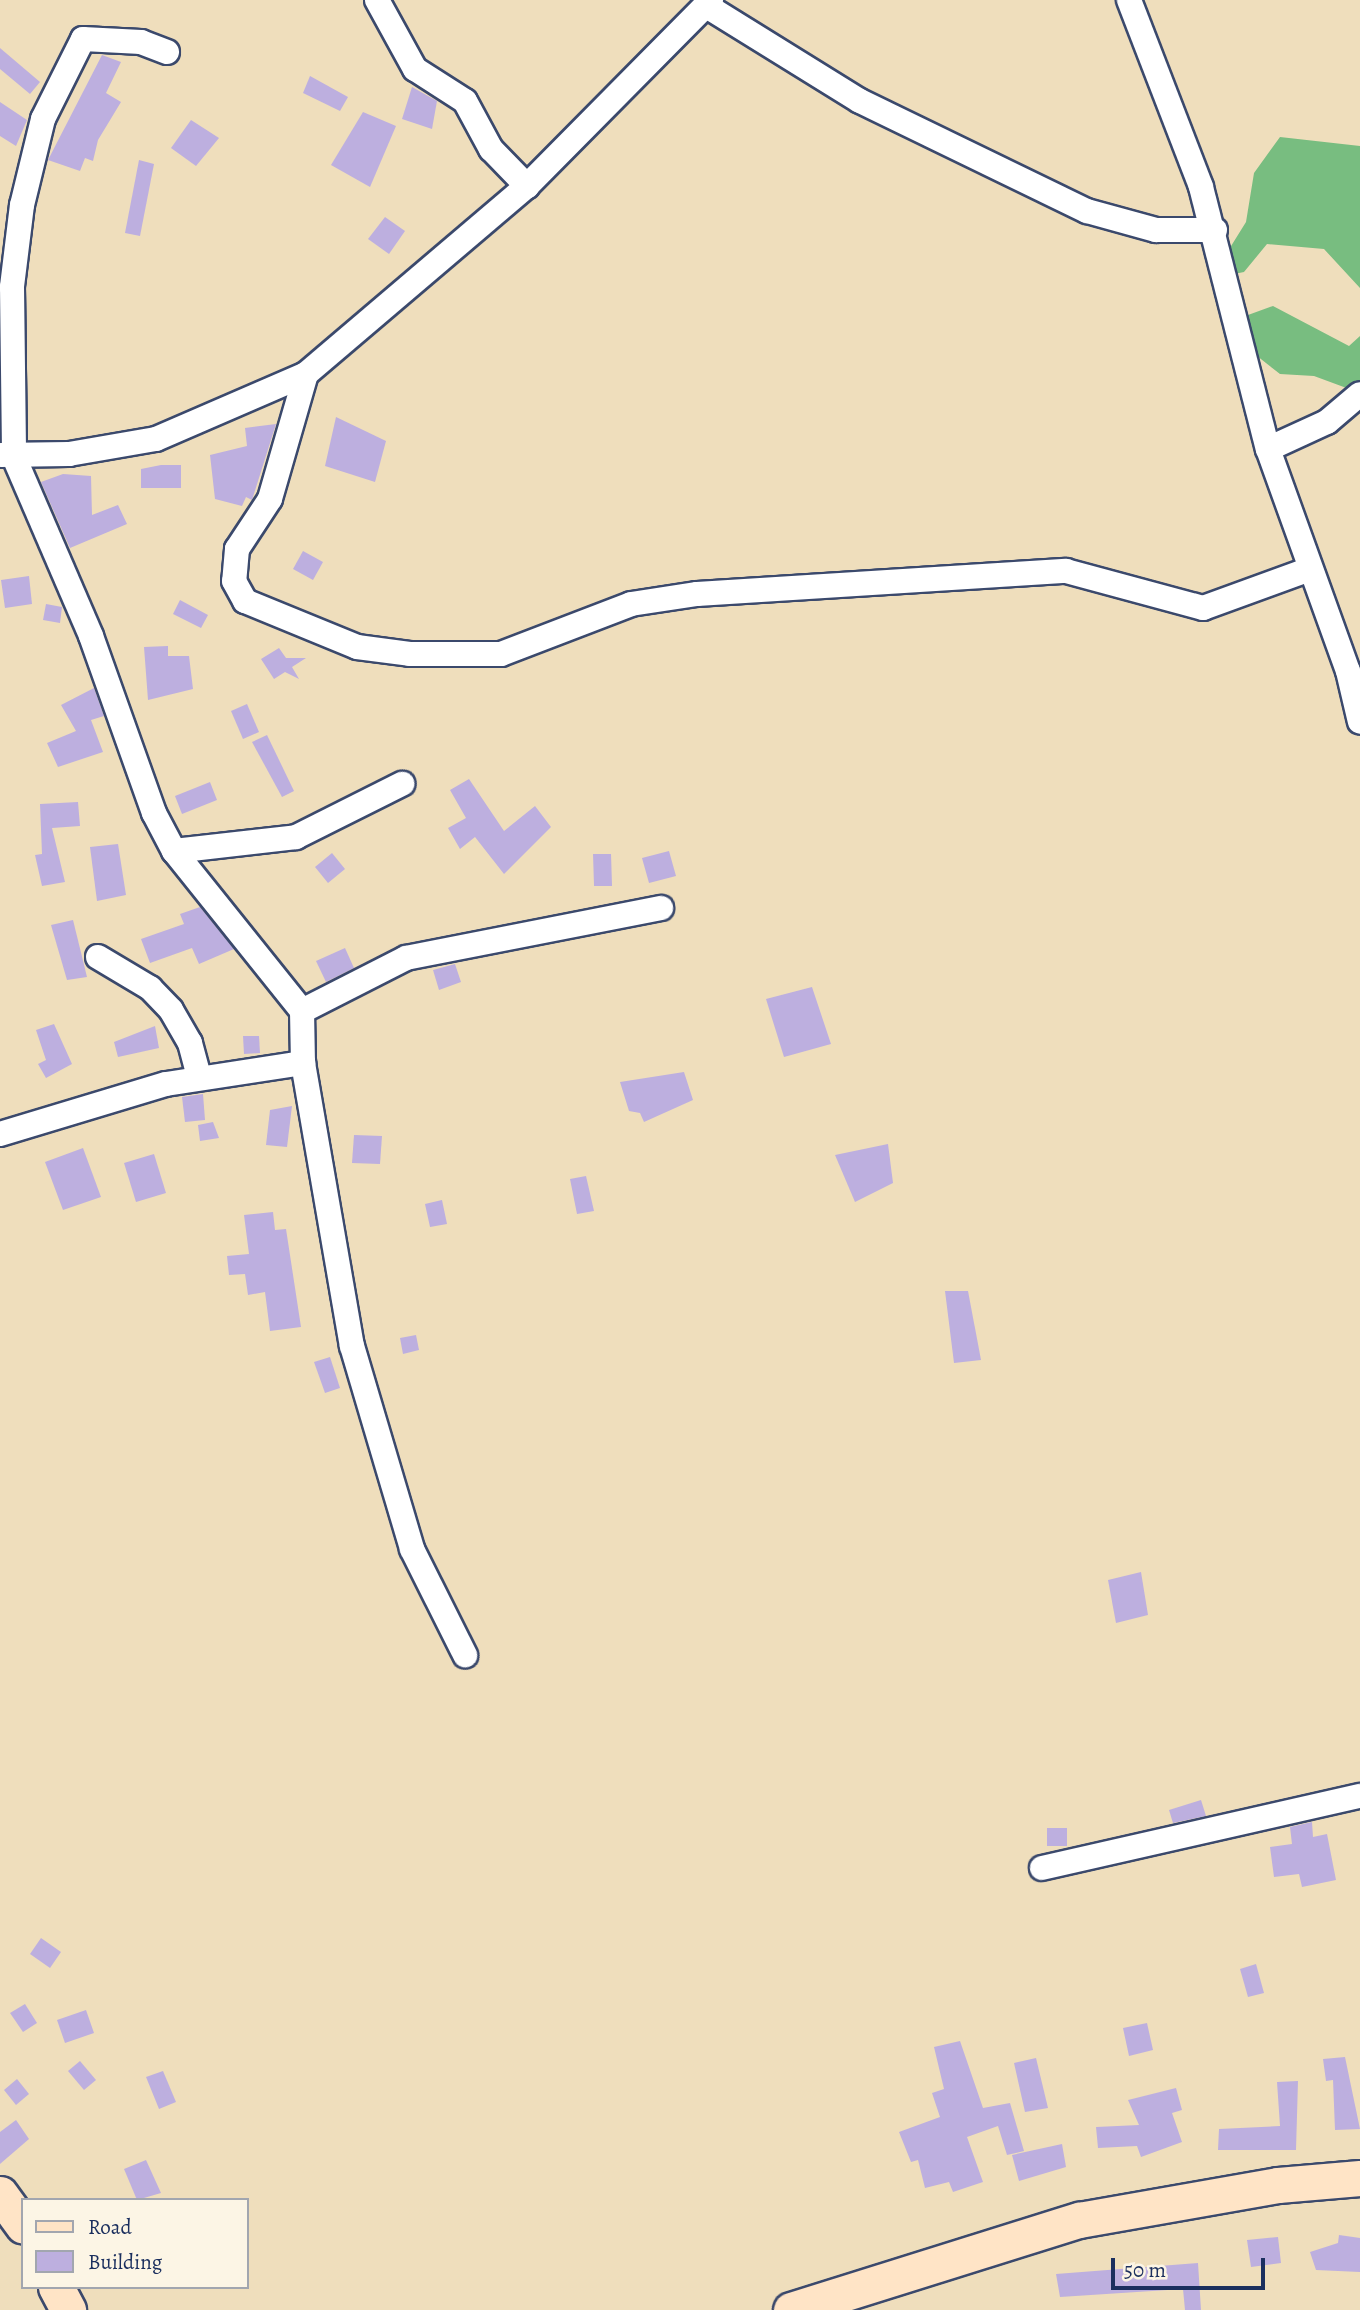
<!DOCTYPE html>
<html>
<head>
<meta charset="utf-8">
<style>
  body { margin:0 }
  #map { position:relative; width:1360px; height:2310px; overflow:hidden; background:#efdebc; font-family:Alegreya,serif }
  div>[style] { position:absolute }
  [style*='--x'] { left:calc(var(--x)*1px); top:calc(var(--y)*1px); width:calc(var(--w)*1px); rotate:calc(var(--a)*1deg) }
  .forest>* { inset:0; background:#78bd80 }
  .building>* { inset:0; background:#bdafdf }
  .roads { filter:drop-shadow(2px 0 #3b496c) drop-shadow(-2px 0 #3b496c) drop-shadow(0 2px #3b496c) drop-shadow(0 -2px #3b496c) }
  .minor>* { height:24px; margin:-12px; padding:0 12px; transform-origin:12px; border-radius:12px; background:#fff }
  .secondary>* { height:35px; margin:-17.5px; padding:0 17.5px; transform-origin:17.5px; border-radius:17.5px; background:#ffe4c6 }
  span { translate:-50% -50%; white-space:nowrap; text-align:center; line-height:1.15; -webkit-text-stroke:5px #fcf5e5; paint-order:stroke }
  .legend { position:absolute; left:21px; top:2198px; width:228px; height:91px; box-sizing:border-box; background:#fcf5e5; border:2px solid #a2a6af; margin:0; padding:9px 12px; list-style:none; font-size:21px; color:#1b2f5e }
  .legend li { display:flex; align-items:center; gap:14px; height:35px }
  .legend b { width:35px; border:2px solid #a2a6af }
  .scale { position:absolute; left:1111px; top:2258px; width:154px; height:32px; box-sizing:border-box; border:4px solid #1b2f5e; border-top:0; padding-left:9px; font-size:21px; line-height:24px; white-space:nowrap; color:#1b2f5e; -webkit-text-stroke:5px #fcf5e5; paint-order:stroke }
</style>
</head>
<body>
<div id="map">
  <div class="forest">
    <i style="clip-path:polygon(1280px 137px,1360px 146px,1360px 288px,1324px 249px,1267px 244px,1244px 272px,1229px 275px,1223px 259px,1246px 222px,1254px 173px)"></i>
    <i style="clip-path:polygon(1273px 306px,1349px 346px,1360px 336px,1360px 393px,1314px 376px,1280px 374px,1252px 352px,1248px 315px)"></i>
  </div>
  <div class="building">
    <i style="clip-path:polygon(0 48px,40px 82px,30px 94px,0 69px)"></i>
    <i style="clip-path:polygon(102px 55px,121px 62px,106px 93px,121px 102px,98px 140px,93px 161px,85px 158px,80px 171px,48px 160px)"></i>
    <i style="clip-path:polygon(310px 76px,348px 97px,340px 111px,303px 93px)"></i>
    <i style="clip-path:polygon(412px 87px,437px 101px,432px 129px,402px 119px)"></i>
    <i style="clip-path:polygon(0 102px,27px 120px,16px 146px,0 136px)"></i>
    <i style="clip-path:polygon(363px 112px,396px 126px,370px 187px,331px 165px)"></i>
    <i style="clip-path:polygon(191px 120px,219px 138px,196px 166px,171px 148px)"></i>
    <i style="clip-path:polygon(139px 160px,154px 164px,140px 236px,125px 233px)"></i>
    <i style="clip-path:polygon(385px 217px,405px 231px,389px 254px,368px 239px)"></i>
    <i style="clip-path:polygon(336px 417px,386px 441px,375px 482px,325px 466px)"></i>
    <i style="clip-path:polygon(276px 424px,252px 500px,246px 497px,242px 506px,215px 499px,210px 455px,247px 446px,245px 428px)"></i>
    <i style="clip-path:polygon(161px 465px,181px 465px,181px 488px,141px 488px,141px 469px)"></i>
    <i style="clip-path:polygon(63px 474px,91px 476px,92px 515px,118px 505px,127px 524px,70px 548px,41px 482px)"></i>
    <i style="clip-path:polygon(303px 551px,323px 562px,313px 580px,293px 569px)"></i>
    <i style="clip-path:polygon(29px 576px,32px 604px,5px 608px,1px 580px)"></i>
    <i style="clip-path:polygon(180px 600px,208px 615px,201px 628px,173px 614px)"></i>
    <i style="clip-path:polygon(46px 604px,62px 607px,60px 623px,43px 620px)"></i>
    <i style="clip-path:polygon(168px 646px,168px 656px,189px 656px,193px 689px,148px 700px,144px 647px)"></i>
    <i style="clip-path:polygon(279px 648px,286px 658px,306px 658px,292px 667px,299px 679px,285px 672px,274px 679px,261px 659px)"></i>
    <i style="clip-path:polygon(94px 688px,104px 716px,91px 720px,103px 752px,58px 767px,47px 743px,76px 731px,61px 705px)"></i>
    <i style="clip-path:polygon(247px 704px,259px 732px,243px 739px,231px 711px)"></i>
    <i style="clip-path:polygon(267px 735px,294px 791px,282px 797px,252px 742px)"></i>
    <i style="clip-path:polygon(469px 779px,504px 831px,535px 806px,551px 827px,504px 874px,475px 837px,460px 849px,448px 828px,466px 818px,450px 790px)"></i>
    <i style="clip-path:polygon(210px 782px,217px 800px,182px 814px,175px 796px)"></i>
    <i style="clip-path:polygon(78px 802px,80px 826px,52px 828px,65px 882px,42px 886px,35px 855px,42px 854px,40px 804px)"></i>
    <i style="clip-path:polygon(118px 844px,126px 895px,97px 901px,90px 847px)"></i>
    <i style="clip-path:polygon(669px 851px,676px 876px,649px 883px,642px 858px)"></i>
    <i style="clip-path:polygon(332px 853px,345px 869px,328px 883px,315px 867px)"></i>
    <i style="clip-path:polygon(593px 854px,611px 854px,612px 886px,594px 886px)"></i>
    <i style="clip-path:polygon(200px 907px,234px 949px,199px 964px,192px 948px,150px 963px,141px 939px,184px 924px,180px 914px)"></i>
    <i style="clip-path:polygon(73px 920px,87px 977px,67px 980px,51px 925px)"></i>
    <i style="clip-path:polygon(345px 948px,354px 968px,326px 982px,316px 961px)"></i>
    <i style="clip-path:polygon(455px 964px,461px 982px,439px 990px,433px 970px)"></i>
    <i style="clip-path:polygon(812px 987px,831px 1044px,784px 1057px,766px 999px)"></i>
    <i style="clip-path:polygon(54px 1024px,72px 1064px,46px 1078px,38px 1064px,46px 1060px,36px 1030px)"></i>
    <i style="clip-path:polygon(155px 1026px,159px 1048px,118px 1057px,114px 1042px)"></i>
    <i style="clip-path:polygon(243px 1036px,259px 1036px,260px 1053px,244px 1054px)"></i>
    <i style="clip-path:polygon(684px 1072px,693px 1100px,644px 1122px,640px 1113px,629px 1111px,620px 1082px)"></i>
    <i style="clip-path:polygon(203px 1094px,205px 1120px,185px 1122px,182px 1097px)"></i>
    <i style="clip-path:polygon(292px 1106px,287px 1147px,266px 1145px,270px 1110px)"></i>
    <i style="clip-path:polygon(213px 1122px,219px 1138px,200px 1141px,198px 1125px)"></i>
    <i style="clip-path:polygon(354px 1135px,382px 1136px,380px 1164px,352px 1163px)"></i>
    <i style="clip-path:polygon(888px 1144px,893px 1183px,855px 1202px,835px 1155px)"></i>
    <i style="clip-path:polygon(83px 1148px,101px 1197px,63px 1210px,45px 1162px)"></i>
    <i style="clip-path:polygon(154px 1154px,166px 1193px,136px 1202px,124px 1163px)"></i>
    <i style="clip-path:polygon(586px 1176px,594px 1211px,577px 1214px,570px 1179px)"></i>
    <i style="clip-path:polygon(442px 1200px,447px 1224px,430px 1227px,425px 1204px)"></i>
    <i style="clip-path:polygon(273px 1212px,275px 1230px,286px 1229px,301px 1327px,270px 1331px,265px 1292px,248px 1295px,245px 1274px,229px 1275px,227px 1256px,249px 1254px,244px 1215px)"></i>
    <i style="clip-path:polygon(945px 1291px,968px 1291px,981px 1360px,954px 1363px)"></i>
    <i style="clip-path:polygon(416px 1335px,419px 1350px,403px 1354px,400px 1338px)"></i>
    <i style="clip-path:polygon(330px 1357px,340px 1388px,325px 1393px,314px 1362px)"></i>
    <i style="clip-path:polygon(1141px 1572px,1148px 1615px,1116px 1623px,1108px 1580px)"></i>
    <i style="clip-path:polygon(1201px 1800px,1206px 1816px,1173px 1823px,1169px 1810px)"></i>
    <i style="clip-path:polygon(1312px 1822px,1313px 1837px,1327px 1834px,1336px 1880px,1302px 1887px,1299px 1874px,1274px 1877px,1270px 1847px,1292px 1844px,1290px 1827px)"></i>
    <i style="clip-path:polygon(1047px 1828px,1067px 1828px,1067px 1846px,1047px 1846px)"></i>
    <i style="clip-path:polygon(41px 1938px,61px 1952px,50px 1968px,30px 1954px)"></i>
    <i style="clip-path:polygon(1256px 1964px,1264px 1993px,1248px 1997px,1240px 1969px)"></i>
    <i style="clip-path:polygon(25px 2004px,37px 2023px,23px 2032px,10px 2013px)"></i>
    <i style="clip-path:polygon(86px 2010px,94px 2033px,65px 2043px,57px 2020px)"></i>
    <i style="clip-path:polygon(1147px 2023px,1153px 2050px,1129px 2056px,1123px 2028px)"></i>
    <i style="clip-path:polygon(960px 2041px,983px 2108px,1010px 2103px,1024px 2151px,1007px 2155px,998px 2126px,967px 2137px,983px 2182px,953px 2192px,949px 2182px,925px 2188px,918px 2160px,911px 2162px,899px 2132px,940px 2117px,932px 2093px,944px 2089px,934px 2047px)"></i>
    <i style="clip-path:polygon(1345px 2057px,1360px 2129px,1335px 2130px,1333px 2080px,1326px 2081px,1323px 2059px)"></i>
    <i style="clip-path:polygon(1036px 2058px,1048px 2108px,1025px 2112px,1014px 2063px)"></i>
    <i style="clip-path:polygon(80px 2061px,96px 2080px,84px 2090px,68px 2071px)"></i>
    <i style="clip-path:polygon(163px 2071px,176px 2102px,159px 2109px,146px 2077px)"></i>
    <i style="clip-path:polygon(17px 2079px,29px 2094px,16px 2105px,4px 2090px)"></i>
    <i style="clip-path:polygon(1298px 2081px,1296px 2150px,1218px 2150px,1219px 2129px,1280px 2126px,1277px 2082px)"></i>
    <i style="clip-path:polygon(1176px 2088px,1182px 2110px,1172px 2113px,1182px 2142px,1141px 2157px,1137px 2146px,1098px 2148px,1096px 2127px,1139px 2125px,1128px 2100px)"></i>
    <i style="clip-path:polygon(16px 2120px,29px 2139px,0 2164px,0 2132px)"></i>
    <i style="clip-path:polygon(1062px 2144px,1066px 2167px,1019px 2181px,1012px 2155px)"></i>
    <i style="clip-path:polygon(146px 2160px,161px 2193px,137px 2200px,124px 2169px)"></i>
    <i style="clip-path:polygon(1339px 2235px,1360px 2238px,1360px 2272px,1316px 2270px,1310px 2252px,1338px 2243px)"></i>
    <i style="clip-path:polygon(1278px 2237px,1281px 2263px,1251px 2267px,1247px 2240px)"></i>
    <i style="clip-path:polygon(1198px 2263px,1201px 2310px,1185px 2310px,1183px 2289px,1060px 2297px,1056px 2274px)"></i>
  </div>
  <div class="roads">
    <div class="minor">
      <i style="--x:377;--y:0;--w:79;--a:61.2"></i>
      <i style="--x:415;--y:69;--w:59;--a:32.6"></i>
      <i style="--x:465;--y:101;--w:55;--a:61.6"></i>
      <i style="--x:491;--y:149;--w:52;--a:45.8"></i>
      <i style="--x:711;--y:0;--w:262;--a:134.7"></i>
      <i style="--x:527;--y:186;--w:290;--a:139.6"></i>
      <i style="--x:306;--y:374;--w:130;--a:106.1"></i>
      <i style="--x:270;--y:499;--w:60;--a:123.4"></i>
      <i style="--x:237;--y:549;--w:32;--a:95"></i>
      <i style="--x:234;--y:581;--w:23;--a:61"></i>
      <i style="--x:245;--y:601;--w:121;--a:22.3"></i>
      <i style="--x:357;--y:647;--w:53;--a:7.5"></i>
      <i style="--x:410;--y:654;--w:91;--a:0"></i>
      <i style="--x:501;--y:654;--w:139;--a:-21"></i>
      <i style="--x:631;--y:604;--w:67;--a:-8.6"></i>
      <i style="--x:697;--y:594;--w:370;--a:-3.6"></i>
      <i style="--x:1066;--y:571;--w:142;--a:15.1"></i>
      <i style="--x:1203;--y:608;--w:114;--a:-20"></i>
      <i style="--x:1129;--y:0;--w:200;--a:68.9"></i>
      <i style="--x:1201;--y:187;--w:270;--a:75.7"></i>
      <i style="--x:1268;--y:449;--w:236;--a:70.2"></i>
      <i style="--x:1348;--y:671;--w:52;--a:76.8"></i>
      <i style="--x:705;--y:5;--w:182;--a:31.8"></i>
      <i style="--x:860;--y:101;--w:252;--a:25.9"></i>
      <i style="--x:1087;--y:211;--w:72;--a:15.4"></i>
      <i style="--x:1156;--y:230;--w:59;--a:0"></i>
      <i style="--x:167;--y:52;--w:28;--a:-159"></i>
      <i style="--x:141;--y:42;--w:58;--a:-177"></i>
      <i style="--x:83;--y:39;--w:89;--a:116.6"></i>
      <i style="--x:43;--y:119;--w:89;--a:103.7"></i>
      <i style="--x:22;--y:205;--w:83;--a:97"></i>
      <i style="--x:12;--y:287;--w:170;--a:89.3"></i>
      <i style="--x:14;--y:457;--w:195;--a:66.7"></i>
      <i style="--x:91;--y:636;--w:188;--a:70.4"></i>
      <i style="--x:154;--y:813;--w:43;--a:62.2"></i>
      <i style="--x:174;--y:851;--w:205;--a:51.3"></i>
      <i style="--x:302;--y:1011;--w:52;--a:88.9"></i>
      <i style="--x:303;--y:1063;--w:287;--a:80.2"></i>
      <i style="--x:352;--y:1346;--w:212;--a:73.5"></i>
      <i style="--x:412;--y:1549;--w:119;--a:63.4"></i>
      <i style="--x:1268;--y:449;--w:65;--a:-24.6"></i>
      <i style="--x:1327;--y:422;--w:43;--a:-40.3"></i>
      <i style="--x:1;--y:455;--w:68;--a:-0.8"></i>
      <i style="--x:69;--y:454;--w:88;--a:-9.8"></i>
      <i style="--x:156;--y:439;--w:163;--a:-23.4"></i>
      <i style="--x:174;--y:851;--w:123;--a:-6.5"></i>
      <i style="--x:296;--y:837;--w:119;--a:-26.6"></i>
      <i style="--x:98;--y:957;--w:61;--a:30.8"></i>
      <i style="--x:150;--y:988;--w:30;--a:46"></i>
      <i style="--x:171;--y:1010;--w:38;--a:60"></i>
      <i style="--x:190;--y:1043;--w:35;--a:75"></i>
      <i style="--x:302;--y:1011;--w:117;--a:-27"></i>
      <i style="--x:406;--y:958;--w:260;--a:-11.1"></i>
      <i style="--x:0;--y:1134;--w:173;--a:-16.8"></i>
      <i style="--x:166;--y:1084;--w:139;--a:-8.7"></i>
      <i style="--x:1042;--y:1868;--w:326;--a:-12.8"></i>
    </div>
    <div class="secondary">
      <i style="--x:0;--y:2194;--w:39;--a:54"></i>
      <i style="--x:56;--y:2287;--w:26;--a:62"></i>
      <i style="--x:791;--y:2310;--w:302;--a:-17.4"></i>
      <i style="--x:1079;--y:2220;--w:202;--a:-10"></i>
      <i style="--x:1278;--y:2185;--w:82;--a:-4.9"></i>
    </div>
  </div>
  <ul class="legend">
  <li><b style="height:9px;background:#ffe4c6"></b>Road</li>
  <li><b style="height:19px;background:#bdafdf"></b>Building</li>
  </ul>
  <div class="scale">50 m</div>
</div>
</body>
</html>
